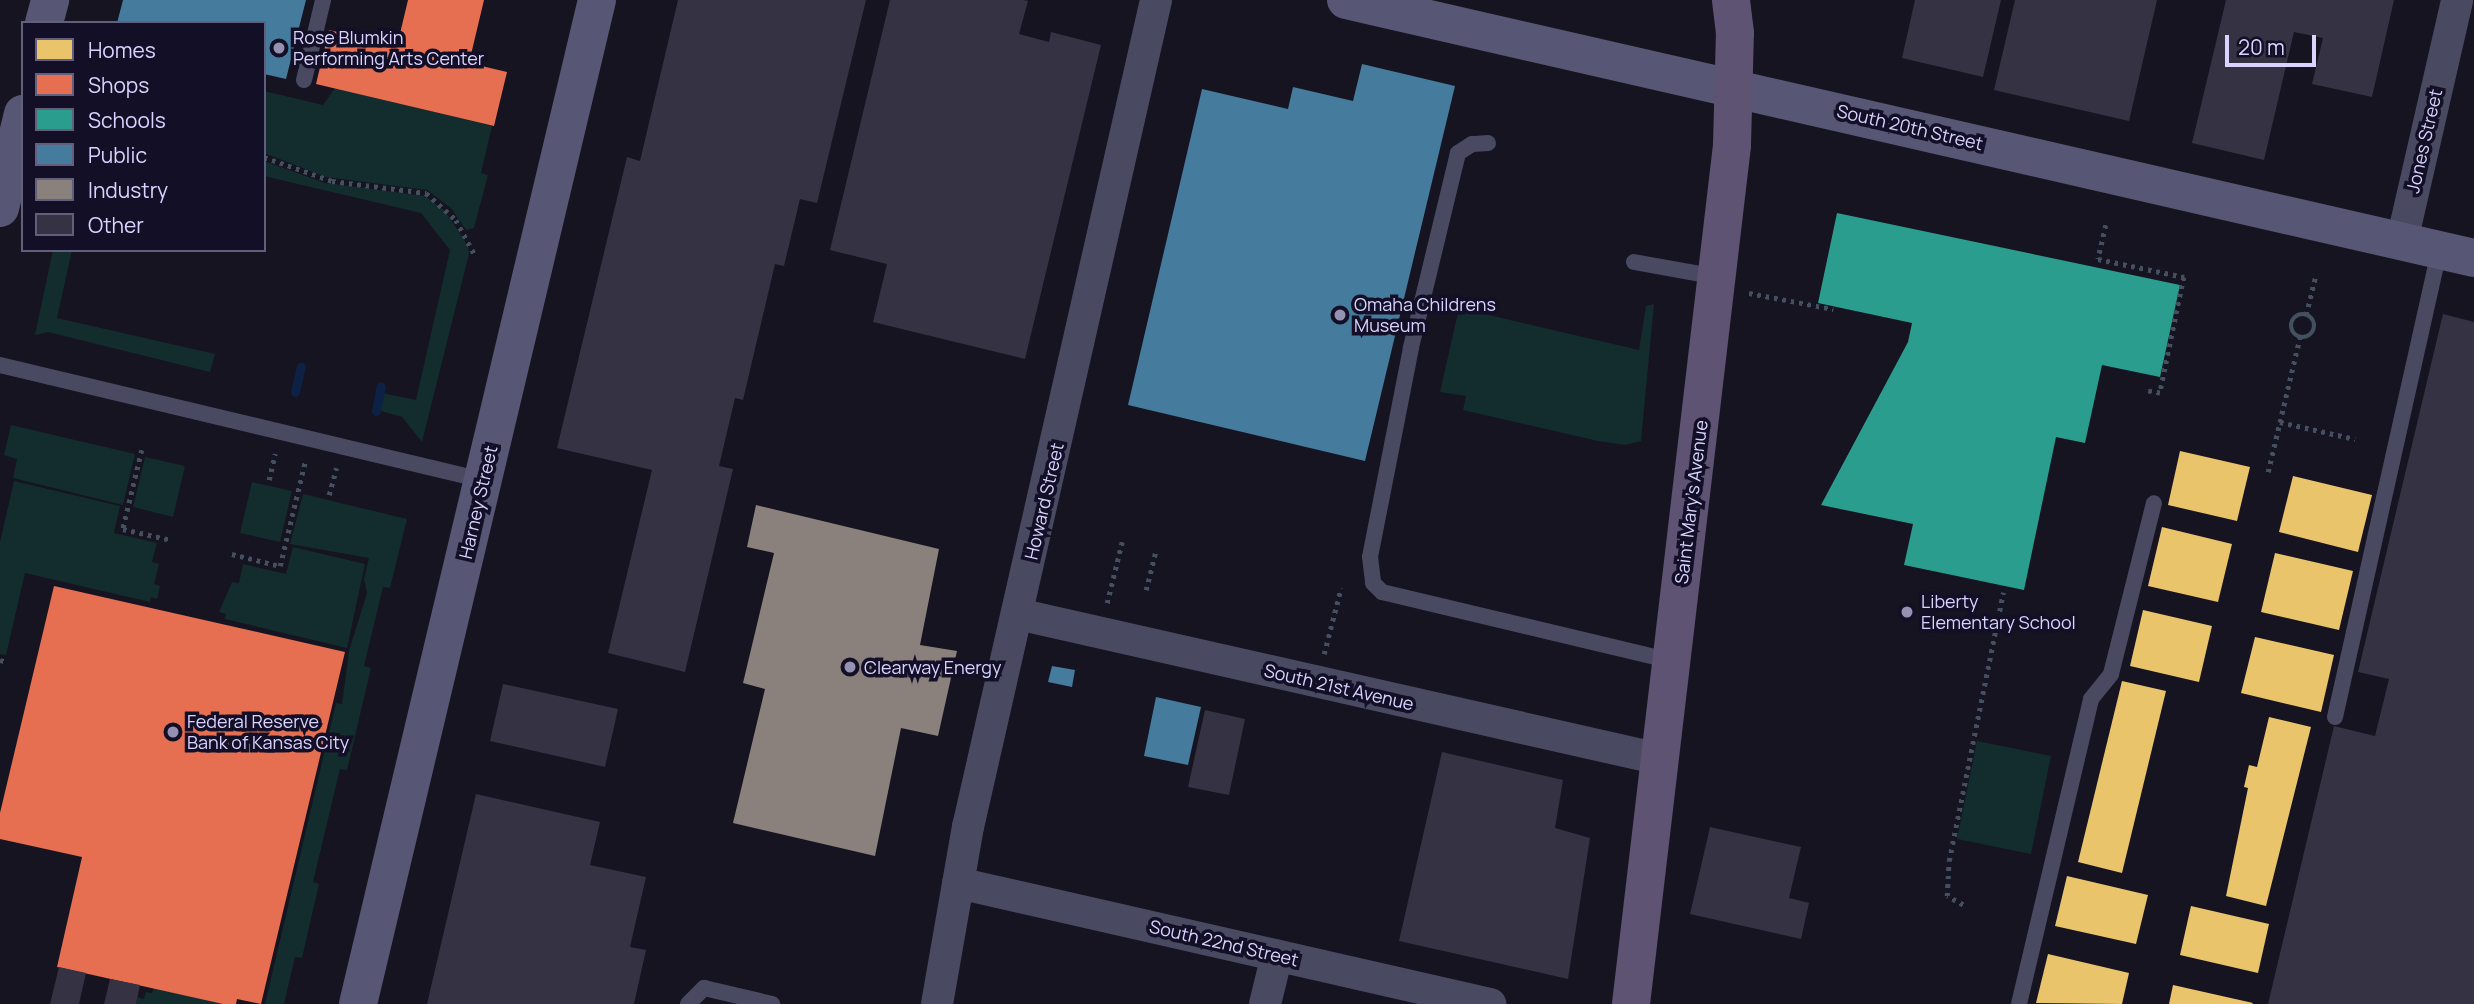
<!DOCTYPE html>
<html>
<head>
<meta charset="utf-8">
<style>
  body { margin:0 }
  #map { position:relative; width:2474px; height:1004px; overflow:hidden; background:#161421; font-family:Manrope,sans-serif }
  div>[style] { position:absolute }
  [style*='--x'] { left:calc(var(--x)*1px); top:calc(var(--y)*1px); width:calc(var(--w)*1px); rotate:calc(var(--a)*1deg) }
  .green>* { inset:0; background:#132c2d }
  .homes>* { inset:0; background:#e9c46a }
  .shops>* { inset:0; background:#e76f51 }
  .schools>* { inset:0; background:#2a9d8f }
  .public>* { inset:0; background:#457b9d }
  .industry>* { inset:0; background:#8a817c }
  .stream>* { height:9px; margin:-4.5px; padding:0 4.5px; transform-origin:4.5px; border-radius:4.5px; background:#0d2144 }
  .building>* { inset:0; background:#343243 }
  .path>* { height:4.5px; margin-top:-2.25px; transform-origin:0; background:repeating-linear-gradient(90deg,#44505f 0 3.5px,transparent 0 8.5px) }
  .path>.ring { margin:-2.25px; padding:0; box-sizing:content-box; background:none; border:4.5px solid #44505f; border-radius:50% }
  .service>* { height:16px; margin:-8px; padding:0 8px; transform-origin:8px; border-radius:8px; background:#4a4962 }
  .minor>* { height:32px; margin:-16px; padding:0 16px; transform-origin:16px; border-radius:16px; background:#4a4962 }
  .secondary>* { height:38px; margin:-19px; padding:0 19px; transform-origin:19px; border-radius:19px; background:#575674 }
  .primary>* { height:38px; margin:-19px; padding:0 19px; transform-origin:19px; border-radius:19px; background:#5e5373 }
  .dots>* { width:19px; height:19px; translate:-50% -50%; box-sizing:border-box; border:4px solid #130f26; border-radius:50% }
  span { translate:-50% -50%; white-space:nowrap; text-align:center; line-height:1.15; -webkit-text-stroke:7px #130f26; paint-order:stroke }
  .poi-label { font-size:18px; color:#d9d4ff }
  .left { translate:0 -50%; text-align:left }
  .street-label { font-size:18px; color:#d9d4ff }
  .legend { position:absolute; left:21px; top:21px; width:245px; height:231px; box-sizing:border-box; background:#130f26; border:2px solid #625e7d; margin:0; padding:9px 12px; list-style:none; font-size:21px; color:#d9d4ff }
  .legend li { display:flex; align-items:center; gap:14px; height:35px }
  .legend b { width:35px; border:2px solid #625e7d }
  .scale { position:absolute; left:2225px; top:35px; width:91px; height:32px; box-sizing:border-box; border:4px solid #d9d4ff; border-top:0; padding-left:9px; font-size:21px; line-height:24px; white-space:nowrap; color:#d9d4ff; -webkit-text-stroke:5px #130f26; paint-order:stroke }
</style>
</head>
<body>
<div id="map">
  <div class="green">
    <i style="clip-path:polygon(335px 88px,492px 126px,481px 173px,488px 175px,474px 228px,466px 230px,451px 208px,427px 190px,326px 177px,264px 153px,264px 91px,323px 105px)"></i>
    <i style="clip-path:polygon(264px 161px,325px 183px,425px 196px,445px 211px,468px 246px,469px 254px,422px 442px,402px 417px,378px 410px,382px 393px,416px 400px,450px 250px,421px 213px,264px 176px)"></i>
    <i style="clip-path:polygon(53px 250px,72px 250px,57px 318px,215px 354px,210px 372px,48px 332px,35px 335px)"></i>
    <i style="clip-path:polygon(1654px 304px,1641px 441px,1625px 445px,1598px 441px,1463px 410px,1466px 396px,1440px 392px,1459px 308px,1639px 350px,1646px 306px)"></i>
    <i style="clip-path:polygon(11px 425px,135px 454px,123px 505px,13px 478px,17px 459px,4px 455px)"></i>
    <i style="clip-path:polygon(145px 457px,185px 466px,173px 517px,133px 507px)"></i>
    <i style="clip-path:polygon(14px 481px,120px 506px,114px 533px,157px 543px,152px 562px,159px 564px,154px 584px,160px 586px,157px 599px,151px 597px,150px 602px,25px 573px,6px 655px,0 654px,0 542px)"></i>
    <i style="clip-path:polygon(252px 482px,292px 491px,280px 542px,240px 533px)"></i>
    <i style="clip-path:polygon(303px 494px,407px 519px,390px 588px,383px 587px,364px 666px,371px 668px,347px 770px,340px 769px,313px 882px,319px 884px,302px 958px,295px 957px,284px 1004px,265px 1004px,336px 703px,342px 704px,349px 651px,367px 593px,364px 579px,369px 558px,290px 544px)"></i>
    <i style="clip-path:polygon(293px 547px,365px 564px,347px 648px,225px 619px,226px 614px,219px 612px,232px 582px,239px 583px,243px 564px,286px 574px)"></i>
    <i style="clip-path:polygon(1977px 741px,2051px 756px,2031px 854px,1957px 839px)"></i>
    <i style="clip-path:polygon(154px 988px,223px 1004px,136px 1004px,137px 997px,144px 999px,146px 992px,152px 993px)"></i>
  </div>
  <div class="homes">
    <i style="clip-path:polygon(2180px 451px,2250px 467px,2237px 521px,2168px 505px)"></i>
    <i style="clip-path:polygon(2293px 476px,2372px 495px,2358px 552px,2279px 532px)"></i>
    <i style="clip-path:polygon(2162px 527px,2232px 544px,2218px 602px,2148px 586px)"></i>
    <i style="clip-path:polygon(2275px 553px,2353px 571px,2339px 630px,2261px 612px)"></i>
    <i style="clip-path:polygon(2143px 610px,2212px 626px,2199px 682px,2130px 666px)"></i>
    <i style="clip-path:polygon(2255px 637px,2334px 655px,2321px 712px,2241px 693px)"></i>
    <i style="clip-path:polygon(2122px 681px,2166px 691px,2122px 873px,2078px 862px)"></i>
    <i style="clip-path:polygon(2269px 717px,2311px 727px,2266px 906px,2226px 896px,2248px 788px,2244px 787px,2249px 765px,2257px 767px)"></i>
    <i style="clip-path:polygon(2067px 876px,2148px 895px,2136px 944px,2055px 926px)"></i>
    <i style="clip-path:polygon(2191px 906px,2269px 924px,2258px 973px,2180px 955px)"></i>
    <i style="clip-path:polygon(2048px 954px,2129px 973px,2122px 1004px,2036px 1003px)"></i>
    <i style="clip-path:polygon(2173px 985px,2253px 1003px,2252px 1004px,2169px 1004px)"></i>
  </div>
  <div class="shops">
    <i style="clip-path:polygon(408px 0,484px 0,469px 63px,507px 72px,494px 126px,316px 84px,329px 30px,397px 46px)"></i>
    <i style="clip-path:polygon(54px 586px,345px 652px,261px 1004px,237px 999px,236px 1004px,223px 1004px,57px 967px,82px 857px,0 839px,0 813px)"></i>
  </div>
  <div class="schools">
    <i style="clip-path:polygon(1837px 213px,2180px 285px,2160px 377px,2102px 365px,2085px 443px,2056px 437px,2024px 590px,1904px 565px,1913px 524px,1821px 505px,1908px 342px,1912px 323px,1818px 303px)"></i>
  </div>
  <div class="public">
    <i style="clip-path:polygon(123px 0,306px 0,286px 79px,264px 74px,264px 23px,117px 23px)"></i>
    <i style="clip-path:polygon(1362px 64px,1455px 86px,1365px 461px,1128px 405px,1202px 89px,1288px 109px,1293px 87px,1353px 101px)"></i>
    <i style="clip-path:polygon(1052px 666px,1075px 670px,1072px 687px,1048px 682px)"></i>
    <i style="clip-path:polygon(1156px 697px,1201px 707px,1188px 765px,1144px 756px)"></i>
  </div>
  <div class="industry">
    <i style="clip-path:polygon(756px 505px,939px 549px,920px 645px,957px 651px,938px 736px,901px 728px,875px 856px,733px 823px,765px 689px,743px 683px,774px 553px,747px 547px)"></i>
  </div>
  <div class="stream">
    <i style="--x:295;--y:392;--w:26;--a:-77"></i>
    <i style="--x:376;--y:411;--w:25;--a:-79"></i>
  </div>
  <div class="building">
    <i style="clip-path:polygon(678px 0,866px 0,817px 203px,800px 199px,784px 266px,775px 264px,743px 400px,735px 398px,719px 466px,733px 469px,685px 672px,608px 653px,652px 470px,557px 448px,627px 157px,640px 161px)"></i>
    <i style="clip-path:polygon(890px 0,1023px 0,1028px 1px,1019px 34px,1049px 42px,1051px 32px,1101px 45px,1025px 359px,873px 322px,887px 264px,830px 250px)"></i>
    <i style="clip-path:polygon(1915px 0,2001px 0,1983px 77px,1902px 58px)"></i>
    <i style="clip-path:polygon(2015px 0,2157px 0,2129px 121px,1994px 90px)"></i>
    <i style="clip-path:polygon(2226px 0,2394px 0,2372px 97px,2312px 84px,2323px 38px,2294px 32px,2264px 160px,2192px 143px)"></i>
    <i style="clip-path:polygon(2443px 314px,2474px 322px,2474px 1004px,2268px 1004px,2334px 726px,2375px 736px,2389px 679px,2358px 672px)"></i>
    <i style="clip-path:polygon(503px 684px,618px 709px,605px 767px,490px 741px)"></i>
    <i style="clip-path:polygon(1205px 710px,1245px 719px,1229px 795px,1188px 787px)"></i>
    <i style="clip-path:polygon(1442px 752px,1563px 780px,1555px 828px,1590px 838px,1568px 979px,1399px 941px)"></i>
    <i style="clip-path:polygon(476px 794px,600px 822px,590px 865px,646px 877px,630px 947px,646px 950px,634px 1004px,427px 1004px)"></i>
    <i style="clip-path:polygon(1710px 827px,1801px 847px,1789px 898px,1809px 903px,1801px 939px,1690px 914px)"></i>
    <i style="clip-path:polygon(59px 967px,86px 973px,79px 1004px,50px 1004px)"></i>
    <i style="clip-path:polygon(110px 979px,140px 985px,136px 1004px,104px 1004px)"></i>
  </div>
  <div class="path">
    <i style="--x:264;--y:157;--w:72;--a:19.4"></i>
    <i style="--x:332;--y:181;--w:95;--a:7.3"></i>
    <i style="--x:426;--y:193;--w:40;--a:42"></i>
    <i style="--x:456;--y:220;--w:42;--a:61.6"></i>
    <i style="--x:2106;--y:225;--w:35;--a:103"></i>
    <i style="--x:2098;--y:259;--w:88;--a:11.8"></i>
    <i style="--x:2184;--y:277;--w:118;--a:101.7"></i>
    <i style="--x:2160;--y:393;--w:12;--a:-171"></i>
    <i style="--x:1749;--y:293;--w:86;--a:10.8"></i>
    <i class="ring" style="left:2291px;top:314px;width:19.5px;height:19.5px"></i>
    <i style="--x:2306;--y:315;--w:42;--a:-76.3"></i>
    <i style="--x:2280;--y:422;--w:77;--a:12.8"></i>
    <i style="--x:142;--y:450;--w:81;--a:103.5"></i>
    <i style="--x:123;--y:529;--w:49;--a:12.9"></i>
    <i style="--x:2268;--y:472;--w:139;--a:-76.7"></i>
    <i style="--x:269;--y:480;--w:27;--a:-77"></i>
    <i style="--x:329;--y:495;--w:28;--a:-75"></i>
    <i style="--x:232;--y:554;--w:49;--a:14"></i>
    <i style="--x:280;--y:566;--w:107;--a:-76.5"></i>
    <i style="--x:1146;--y:590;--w:41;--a:-76"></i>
    <i style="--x:1107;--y:603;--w:63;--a:-76.2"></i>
    <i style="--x:1324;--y:654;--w:68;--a:-75.6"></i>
    <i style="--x:0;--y:660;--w:7;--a:16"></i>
    <i style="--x:1963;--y:905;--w:18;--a:-151"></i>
    <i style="--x:1947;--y:896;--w:35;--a:-87"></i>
    <i style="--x:1949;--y:861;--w:274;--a:-78.6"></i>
  </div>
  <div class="service">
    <i style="--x:304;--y:80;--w:82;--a:-76.6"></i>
    <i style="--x:1488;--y:143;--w:16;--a:176"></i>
    <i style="--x:1472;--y:144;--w:17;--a:147"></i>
    <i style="--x:1458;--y:153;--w:201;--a:103.6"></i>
    <i style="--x:1411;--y:348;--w:213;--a:101.1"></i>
    <i style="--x:1370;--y:557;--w:26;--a:83"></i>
    <i style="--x:1373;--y:583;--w:13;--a:45"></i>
    <i style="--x:1382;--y:592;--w:298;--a:13.4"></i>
    <i style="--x:1634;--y:262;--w:84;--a:10.2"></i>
    <i style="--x:0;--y:365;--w:497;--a:13.4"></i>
    <i style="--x:2335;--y:717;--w:478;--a:-77.4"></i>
    <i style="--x:688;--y:1004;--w:23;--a:-45"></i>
    <i style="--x:704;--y:988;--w:70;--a:13.2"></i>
    <i style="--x:2019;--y:1004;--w:313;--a:-76.7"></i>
    <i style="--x:2091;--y:699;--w:32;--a:-51"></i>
    <i style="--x:2111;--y:674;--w:176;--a:-75.9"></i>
  </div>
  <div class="minor">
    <i style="--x:2402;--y:241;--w:247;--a:-77.1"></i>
    <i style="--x:1018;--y:614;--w:658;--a:12.73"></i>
    <i style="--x:958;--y:883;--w:546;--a:12.81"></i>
    <i style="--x:937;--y:1004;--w:180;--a:-80.1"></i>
    <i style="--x:968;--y:827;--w:848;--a:-77.19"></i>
    <i style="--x:1265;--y:1004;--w:50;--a:-76.2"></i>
  </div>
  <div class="secondary">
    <i style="--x:1346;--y:0;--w:1157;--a:12.88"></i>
    <i style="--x:44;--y:23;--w:24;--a:-75"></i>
    <i style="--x:0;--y:208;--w:97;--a:-76.3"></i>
    <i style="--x:358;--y:1004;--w:1032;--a:-76.61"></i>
  </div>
  <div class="primary">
    <i style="--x:1631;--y:1004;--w:865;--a:-83.29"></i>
    <i style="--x:1732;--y:145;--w:112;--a:-88.5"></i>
    <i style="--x:1735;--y:33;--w:33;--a:-97"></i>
  </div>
  <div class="dots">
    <i style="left:279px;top:48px;background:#9591b1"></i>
    <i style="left:1340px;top:315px;background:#9591b1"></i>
    <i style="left:1907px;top:612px;background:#9591b1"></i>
    <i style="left:850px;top:667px;background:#9591b1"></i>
    <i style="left:173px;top:732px;background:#9591b1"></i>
  </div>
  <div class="poi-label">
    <span class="left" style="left:293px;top:48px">Rose Blumkin<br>Performing Arts Center</span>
    <span class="left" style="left:1354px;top:315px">Omaha Childrens<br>Museum</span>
    <span class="left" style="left:1921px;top:612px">Liberty<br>Elementary School</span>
    <span class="left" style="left:864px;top:667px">Clearway Energy</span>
    <span class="left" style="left:187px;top:732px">Federal Reserve<br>Bank of Kansas City</span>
  </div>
  <div class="street-label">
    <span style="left:1910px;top:127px;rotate:13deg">South 20th Street</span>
    <span style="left:2424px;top:141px;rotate:-77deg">Jones Street</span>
    <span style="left:1044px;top:501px;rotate:-77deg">Howard Street</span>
    <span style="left:478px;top:502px;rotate:-77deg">Harney Street</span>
    <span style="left:1691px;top:502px;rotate:-83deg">Saint Mary's Avenue</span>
    <span style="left:1339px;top:687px;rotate:13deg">South 21st Avenue</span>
    <span style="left:1224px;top:943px;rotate:13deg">South 22nd Street</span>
  </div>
  <ul class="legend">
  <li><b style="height:19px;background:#e9c46a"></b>Homes</li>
  <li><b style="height:19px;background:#e76f51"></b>Shops</li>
  <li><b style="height:19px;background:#2a9d8f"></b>Schools</li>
  <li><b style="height:19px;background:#457b9d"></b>Public</li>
  <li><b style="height:19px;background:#8a817c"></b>Industry</li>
  <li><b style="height:19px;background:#343243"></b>Other</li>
  </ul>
  <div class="scale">20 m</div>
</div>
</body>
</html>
